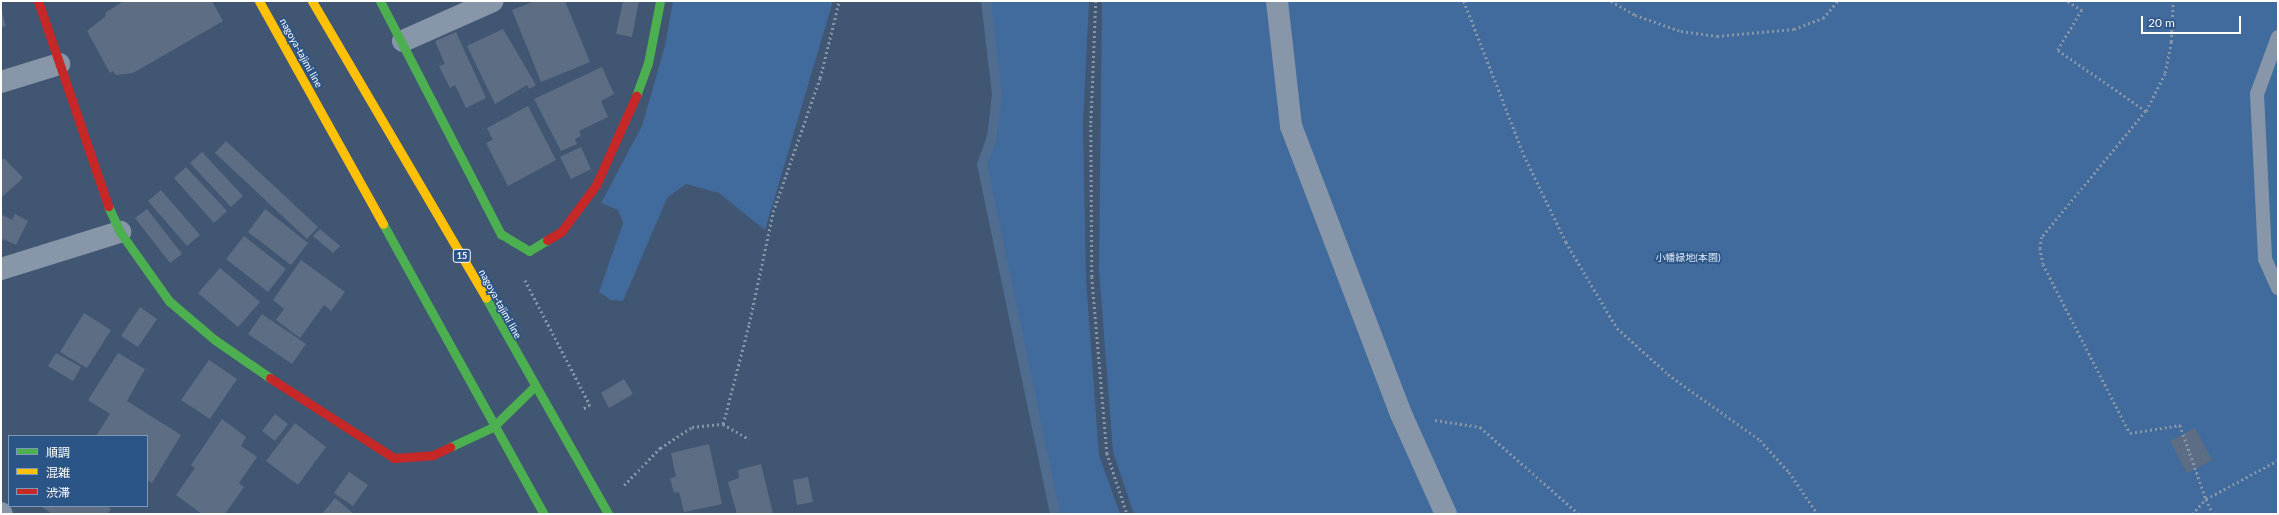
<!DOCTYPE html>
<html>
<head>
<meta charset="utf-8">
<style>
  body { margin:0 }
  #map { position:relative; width:2279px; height:515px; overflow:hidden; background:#405672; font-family:Lato,"Noto Sans JP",sans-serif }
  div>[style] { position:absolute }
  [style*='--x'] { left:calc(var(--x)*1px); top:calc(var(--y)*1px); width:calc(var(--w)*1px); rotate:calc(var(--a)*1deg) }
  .green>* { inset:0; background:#406b9c }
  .stream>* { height:10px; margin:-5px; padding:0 5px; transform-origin:5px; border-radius:5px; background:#506d8f }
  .building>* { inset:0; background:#5d6e84 }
  .path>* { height:2.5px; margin-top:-1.25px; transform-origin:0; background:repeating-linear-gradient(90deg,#8796a8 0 2px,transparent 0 5px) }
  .lane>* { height:14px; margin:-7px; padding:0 7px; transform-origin:7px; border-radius:7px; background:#8796a8 }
  .street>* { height:22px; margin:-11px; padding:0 11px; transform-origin:11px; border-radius:11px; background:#8796a8 }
  .fast>* { height:9px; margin:-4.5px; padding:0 4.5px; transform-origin:4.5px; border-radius:4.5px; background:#4caf50 }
  .slow>* { height:9px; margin:-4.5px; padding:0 4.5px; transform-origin:4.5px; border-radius:4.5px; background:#ffc107 }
  .jam>* { height:9px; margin:-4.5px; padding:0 4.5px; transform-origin:4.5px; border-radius:4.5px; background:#c62828 }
  span { translate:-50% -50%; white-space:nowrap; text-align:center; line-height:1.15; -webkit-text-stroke:3.5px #2b5487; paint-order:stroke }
  .shield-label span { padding:1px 3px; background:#2b5487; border:1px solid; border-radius:3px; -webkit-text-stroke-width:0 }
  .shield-label { font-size:9px; color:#fff; font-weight:700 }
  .street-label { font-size:10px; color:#fff }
  .park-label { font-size:10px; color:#dae7f6 }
  .frame { position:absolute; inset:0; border:2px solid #fff; pointer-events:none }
  .legend { position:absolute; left:8px; top:435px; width:140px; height:72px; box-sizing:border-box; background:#2b5487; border:1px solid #8098b7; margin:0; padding:5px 7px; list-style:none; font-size:12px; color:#fff }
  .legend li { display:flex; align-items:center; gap:8px; height:20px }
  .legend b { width:20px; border:1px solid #8098b7 }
  .scale { position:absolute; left:2141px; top:16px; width:100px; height:18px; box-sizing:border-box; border:2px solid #fff; border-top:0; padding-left:5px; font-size:12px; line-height:14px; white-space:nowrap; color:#fff; -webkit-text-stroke:3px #2b5487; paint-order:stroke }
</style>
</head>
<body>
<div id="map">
  <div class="green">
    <i style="clip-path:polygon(673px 1px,833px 1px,765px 230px,719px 193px,686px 184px,667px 198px,623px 301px,611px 300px,599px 292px,623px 223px,618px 210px,601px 203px,642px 126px,665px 46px)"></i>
    <i style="clip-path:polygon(989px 1px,1089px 1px,1083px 125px,1086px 280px,1099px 455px,1120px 514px,1060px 514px,985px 164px,997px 139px,1000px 91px)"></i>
    <i style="clip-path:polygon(1102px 1px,2278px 1px,2278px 514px,1134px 514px,1113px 452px,1099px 270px)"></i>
  </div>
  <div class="stream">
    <i style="--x:986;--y:1;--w:94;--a:83.3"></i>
    <i style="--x:997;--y:94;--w:43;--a:96.6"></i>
    <i style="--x:992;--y:137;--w:29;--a:110"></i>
    <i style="--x:982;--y:164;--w:358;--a:78.2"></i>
  </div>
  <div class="building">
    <i style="clip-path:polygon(124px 1px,212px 1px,223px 21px,133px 73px,116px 75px,113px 71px,110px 73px,87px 31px,106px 16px,105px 13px)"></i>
    <i style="clip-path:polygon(535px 1px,565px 1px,590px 62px,541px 82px,512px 10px)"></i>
    <i style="clip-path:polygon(623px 1px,639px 1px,632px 37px,616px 34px)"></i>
    <i style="clip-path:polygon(1px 9px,6px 26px,1px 27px)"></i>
    <i style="clip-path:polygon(503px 29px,536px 85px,529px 89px,527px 85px,495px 104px,467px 46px)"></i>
    <i style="clip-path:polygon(456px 32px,486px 98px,466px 108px,455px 85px,450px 88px,439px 66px,445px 64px,435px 41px)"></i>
    <i style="clip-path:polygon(602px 67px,614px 94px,601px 101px,608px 117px,579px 131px,581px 136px,575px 139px,577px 144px,561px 151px,534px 99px)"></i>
    <i style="clip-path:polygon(528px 106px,556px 160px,508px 186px,486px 143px,493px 140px,487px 128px)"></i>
    <i style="clip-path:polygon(226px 141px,318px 227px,307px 239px,215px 153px)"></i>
    <i style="clip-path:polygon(581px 147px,591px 169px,571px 179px,560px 157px)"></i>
    <i style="clip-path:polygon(202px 152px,243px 196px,231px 207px,190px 163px)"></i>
    <i style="clip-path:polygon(4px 158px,23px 178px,1px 198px,1px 161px)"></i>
    <i style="clip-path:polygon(186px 167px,227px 211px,214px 223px,174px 178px)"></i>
    <i style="clip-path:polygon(161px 190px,200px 235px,187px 246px,148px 201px)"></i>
    <i style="clip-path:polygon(147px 209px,182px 254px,170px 263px,135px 218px)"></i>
    <i style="clip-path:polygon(265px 209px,308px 243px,291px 265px,248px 232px)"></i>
    <i style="clip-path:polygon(1px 214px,12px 220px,15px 214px,28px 221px,16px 245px,3px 239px,1px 244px)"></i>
    <i style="clip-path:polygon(320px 229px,340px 246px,333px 253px,313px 236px)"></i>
    <i style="clip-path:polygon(244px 236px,286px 269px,268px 292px,226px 259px)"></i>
    <i style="clip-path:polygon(301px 260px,345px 292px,331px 311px,324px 305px,300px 338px,276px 320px,284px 309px,273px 300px)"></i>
    <i style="clip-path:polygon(220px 268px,260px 302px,238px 327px,198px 293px)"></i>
    <i style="clip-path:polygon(140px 307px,157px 319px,138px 347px,121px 336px)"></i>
    <i style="clip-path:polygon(84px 313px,111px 330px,87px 368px,60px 352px)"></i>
    <i style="clip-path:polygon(262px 314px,306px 344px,292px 364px,248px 334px)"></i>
    <i style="clip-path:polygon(56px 353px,81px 367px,73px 381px,48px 366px)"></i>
    <i style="clip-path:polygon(118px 353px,145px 369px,127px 401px,181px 435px,152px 483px,147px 480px,147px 436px,96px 436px,110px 414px,88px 400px)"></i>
    <i style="clip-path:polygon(209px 360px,237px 379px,210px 419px,181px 400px)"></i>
    <i style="clip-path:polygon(624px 379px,633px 394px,609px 408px,601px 393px)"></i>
    <i style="clip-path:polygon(275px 414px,288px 424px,275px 441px,262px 431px)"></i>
    <i style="clip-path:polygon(222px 419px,246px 437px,241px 446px,257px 457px,239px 483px,244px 487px,225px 514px,202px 514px,176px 495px,195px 468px,191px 465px)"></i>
    <i style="clip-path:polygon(295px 423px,326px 447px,298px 485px,266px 461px)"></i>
    <i style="clip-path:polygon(2195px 428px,2212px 460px,2187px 473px,2170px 441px)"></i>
    <i style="clip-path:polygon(709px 444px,722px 504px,684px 512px,679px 492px,674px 493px,670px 478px,676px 477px,671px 453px)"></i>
    <i style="clip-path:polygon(761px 464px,773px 514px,737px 514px,728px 482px,739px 478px,738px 470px)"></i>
    <i style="clip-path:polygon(349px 472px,368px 485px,353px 506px,334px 493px)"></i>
    <i style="clip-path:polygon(808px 477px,813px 502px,797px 505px,793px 480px)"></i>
    <i style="clip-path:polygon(335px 498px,354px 514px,322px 514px)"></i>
    <i style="clip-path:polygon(40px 506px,107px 506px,111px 509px,107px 514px,52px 514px)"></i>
  </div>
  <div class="path">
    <i style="--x:1096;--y:1;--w:124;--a:92.3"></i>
    <i style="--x:1091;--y:125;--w:152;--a:89.6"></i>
    <i style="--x:1092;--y:277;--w:177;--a:85.1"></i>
    <i style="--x:1107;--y:453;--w:64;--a:71.8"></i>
    <i style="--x:1464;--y:1;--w:165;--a:68.7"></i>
    <i style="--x:1524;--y:155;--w:97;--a:64.2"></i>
    <i style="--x:1566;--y:242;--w:100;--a:59.3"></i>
    <i style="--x:1617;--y:328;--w:69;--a:42"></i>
    <i style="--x:1668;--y:374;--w:113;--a:35.7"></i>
    <i style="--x:1760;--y:440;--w:43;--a:47.8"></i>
    <i style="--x:1789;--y:472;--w:51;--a:55.4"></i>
    <i style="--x:1611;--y:1;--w:28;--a:30"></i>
    <i style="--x:1635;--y:15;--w:49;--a:19.2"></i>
    <i style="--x:1681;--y:31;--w:36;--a:8"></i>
    <i style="--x:1717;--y:36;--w:77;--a:-5.2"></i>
    <i style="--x:1794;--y:29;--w:31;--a:-21"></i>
    <i style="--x:1823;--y:18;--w:23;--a:-49"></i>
    <i style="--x:1989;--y:1;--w:2;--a:0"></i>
    <i style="--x:2068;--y:1;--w:17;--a:33"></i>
    <i style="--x:2082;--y:10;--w:47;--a:121"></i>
    <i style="--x:2058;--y:50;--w:107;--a:34.7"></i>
    <i style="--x:2146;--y:111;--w:163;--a:129.5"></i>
    <i style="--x:2042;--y:237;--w:11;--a:100"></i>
    <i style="--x:2040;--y:248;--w:16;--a:79"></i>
    <i style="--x:2043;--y:264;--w:190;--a:62.8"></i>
    <i style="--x:2130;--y:433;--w:51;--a:-9.1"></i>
    <i style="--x:2180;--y:425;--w:78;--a:70.6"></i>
    <i style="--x:2206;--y:499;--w:82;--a:-28.4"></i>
    <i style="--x:2146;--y:111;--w:42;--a:-63.4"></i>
    <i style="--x:2165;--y:73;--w:32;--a:-79"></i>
    <i style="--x:2171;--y:42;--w:41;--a:-87.2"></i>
    <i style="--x:525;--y:280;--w:141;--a:62.5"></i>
    <i style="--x:590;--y:405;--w:9;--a:148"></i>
    <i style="--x:1435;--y:420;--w:46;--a:8.8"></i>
    <i style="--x:1480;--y:427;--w:132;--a:41.3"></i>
    <i style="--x:723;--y:424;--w:103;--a:-75.4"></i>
    <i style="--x:749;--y:324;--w:115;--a:-77.9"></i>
    <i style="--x:773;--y:212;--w:142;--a:-70.7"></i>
    <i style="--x:820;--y:78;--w:79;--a:-76.1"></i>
    <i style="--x:624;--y:485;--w:52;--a:-45.8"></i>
    <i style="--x:660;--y:448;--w:38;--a:-33"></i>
    <i style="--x:692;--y:427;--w:31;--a:-6"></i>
    <i style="--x:723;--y:424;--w:30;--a:30"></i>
    <i style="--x:2192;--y:514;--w:21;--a:-47"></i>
    <i style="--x:2206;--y:499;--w:17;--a:65"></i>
  </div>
  <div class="lane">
    <i style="--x:2278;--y:37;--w:61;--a:110.2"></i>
    <i style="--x:2257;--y:94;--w:165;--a:87.2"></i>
    <i style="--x:2265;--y:259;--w:32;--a:66"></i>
  </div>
  <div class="street">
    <i style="--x:1277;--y:1;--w:126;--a:83.6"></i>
    <i style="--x:1291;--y:126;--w:308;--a:69.1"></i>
    <i style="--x:1401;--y:414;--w:110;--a:65.8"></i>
    <i style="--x:403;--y:41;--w:98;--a:-24"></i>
    <i style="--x:1;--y:82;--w:61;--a:-17.2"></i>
    <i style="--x:1;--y:269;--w:125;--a:-17.3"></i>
    <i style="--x:1;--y:513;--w:1;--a:45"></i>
  </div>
  <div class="fast">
    <i style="--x:380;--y:1;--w:263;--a:62.6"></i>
    <i style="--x:501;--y:234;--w:33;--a:31"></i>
    <i style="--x:529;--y:251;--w:21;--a:-31"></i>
    <i style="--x:636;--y:96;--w:35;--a:-70"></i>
    <i style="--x:648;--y:63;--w:63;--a:-79"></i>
    <i style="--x:108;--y:206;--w:29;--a:65"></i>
    <i style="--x:120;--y:232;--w:85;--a:54.6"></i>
    <i style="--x:169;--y:301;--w:60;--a:40.3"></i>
    <i style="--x:215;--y:340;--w:67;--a:34.6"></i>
    <i style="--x:383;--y:224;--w:332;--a:61"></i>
    <i style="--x:486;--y:298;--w:248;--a:60.5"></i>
    <i style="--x:450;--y:447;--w:47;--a:-24.9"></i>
    <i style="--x:493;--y:427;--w:56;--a:-44.3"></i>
  </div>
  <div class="slow">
    <i style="--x:259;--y:1;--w:255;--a:60.9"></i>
    <i style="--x:312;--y:1;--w:344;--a:59.6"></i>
  </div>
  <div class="jam">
    <i style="--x:38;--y:1;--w:217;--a:71.1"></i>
    <i style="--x:547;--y:240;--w:16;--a:-30"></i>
    <i style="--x:561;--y:232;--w:59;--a:-53.3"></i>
    <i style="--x:596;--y:185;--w:98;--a:-65.8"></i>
    <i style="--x:270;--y:378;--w:148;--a:32.8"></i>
    <i style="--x:394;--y:458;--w:39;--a:-4"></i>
    <i style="--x:433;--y:455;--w:19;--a:-25"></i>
  </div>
  <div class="shield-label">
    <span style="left:462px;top:256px">15</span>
  </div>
  <div class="street-label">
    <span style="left:301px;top:53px;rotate:61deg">nagoya-tajimi line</span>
    <span style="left:500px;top:304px;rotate:61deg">nagoya-tajimi line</span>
  </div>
  <div class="park-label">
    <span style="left:1688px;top:258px">小幡緑地(本園)</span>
  </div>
  <div class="frame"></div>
  <ul class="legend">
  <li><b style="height:5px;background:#4caf50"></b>順調</li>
  <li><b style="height:5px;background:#ffc107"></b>混雑</li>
  <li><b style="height:5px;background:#c62828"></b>渋滞</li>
  </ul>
  <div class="scale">20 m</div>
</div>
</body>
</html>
